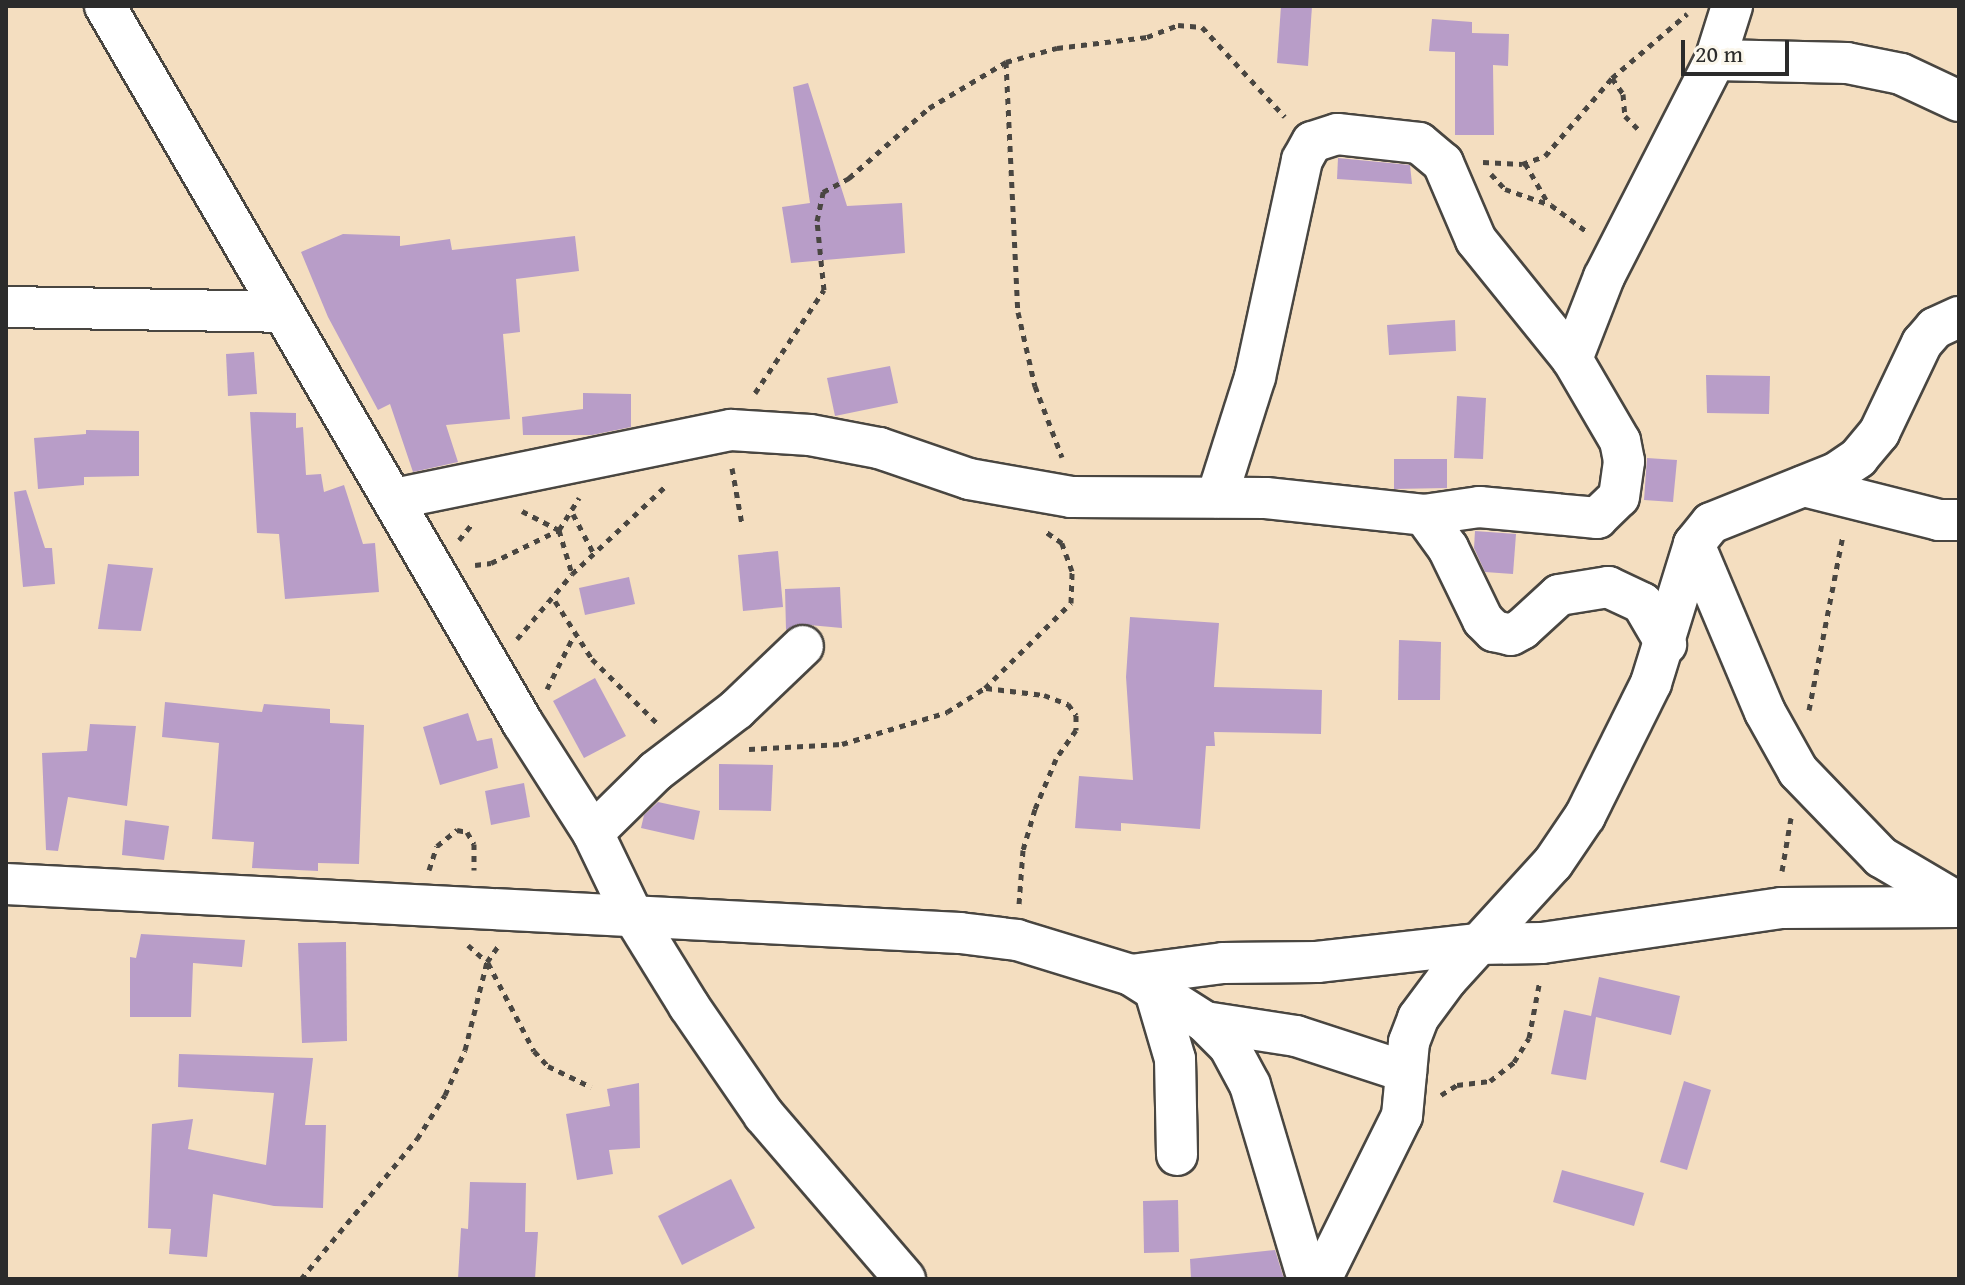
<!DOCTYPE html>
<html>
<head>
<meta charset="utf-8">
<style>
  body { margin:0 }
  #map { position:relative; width:1965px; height:1285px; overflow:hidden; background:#f4dec0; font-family:"Gentium Book Plus",serif }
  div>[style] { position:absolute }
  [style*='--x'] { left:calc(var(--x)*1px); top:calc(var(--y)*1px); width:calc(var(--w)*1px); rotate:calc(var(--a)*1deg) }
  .building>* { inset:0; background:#b89dc8 }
  .path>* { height:5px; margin-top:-2.5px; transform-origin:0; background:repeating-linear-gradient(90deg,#494641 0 6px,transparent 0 12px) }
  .roads { filter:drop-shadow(2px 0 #494641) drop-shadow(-2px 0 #494641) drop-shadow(0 2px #494641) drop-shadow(0 -2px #494641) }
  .minor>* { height:40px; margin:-20px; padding:0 20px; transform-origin:20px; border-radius:20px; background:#fff }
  span { translate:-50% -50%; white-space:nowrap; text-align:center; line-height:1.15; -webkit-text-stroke:8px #fbf7ec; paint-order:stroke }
  .frame { position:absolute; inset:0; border:8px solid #2b2b2b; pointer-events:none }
  .scale { position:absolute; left:1681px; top:40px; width:108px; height:36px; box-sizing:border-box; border:4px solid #2b2b2b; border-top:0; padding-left:10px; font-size:24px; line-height:28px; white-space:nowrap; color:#2b2b2b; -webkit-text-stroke:6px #fbf7ec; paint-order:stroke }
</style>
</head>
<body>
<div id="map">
  <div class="building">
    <i style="clip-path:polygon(1281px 6px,1312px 6px,1308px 66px,1277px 63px)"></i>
    <i style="clip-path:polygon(1432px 19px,1472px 22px,1472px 33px,1509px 34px,1508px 66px,1493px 65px,1494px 135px,1455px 135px,1455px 52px,1429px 51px)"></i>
    <i style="clip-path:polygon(808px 83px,847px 206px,902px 203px,905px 253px,791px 263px,782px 207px,810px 203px,793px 87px)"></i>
    <i style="clip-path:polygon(1338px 158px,1410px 165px,1412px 184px,1337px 179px)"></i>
    <i style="clip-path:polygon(343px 234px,400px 236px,400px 246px,450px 239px,452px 250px,575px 236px,579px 271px,516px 279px,520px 332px,503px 334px,510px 419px,446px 425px,458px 462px,413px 472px,390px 404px,378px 410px,328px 317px,301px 252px)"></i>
    <i style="clip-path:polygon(1455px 320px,1456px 351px,1389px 355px,1387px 325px)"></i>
    <i style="clip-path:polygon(254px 352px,257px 394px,228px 396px,226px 354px)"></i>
    <i style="clip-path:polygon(890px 366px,898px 403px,835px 416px,827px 378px)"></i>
    <i style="clip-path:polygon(1706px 375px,1770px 376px,1769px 414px,1707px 413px)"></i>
    <i style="clip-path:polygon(583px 393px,631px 394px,631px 427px,592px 435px,523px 435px,522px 417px,583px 409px)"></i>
    <i style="clip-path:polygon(1457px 396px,1486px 398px,1483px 459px,1454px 458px)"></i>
    <i style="clip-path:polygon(250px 412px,296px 413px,296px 428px,303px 427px,306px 475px,321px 474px,324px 492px,344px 485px,363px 544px,375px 543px,379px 592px,285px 599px,279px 534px,257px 533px)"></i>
    <i style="clip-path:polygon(86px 430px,139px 431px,139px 476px,84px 477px,84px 485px,38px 489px,34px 438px,86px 434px)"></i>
    <i style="clip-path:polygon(1647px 458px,1677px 460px,1673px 502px,1644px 500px)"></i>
    <i style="clip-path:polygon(1394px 459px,1447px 459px,1447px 488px,1394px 489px)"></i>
    <i style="clip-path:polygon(26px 490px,45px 548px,52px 548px,55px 584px,23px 587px,14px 492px)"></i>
    <i style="clip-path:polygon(1475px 531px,1516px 534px,1513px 574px,1485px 572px,1474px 548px)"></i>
    <i style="clip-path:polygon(778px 551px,783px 607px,743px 611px,738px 555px)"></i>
    <i style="clip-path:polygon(108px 564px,153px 568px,141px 631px,98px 629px)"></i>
    <i style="clip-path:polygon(629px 577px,635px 604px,585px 615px,579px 588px)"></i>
    <i style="clip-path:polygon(840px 587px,842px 628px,798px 624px,786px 630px,785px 589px)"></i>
    <i style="clip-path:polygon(1130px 617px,1219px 623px,1214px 687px,1322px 690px,1321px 734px,1214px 732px,1215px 746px,1206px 746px,1200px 829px,1121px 823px,1121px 831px,1075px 828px,1079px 776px,1133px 780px,1126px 677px)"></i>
    <i style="clip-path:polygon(1399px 640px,1441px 642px,1440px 700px,1398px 700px)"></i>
    <i style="clip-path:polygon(595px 678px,626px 736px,584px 758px,553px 701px)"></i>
    <i style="clip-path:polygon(165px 702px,262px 712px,264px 704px,330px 709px,330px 723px,364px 725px,359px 864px,318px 863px,318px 871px,252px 868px,254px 842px,212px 839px,219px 743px,162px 737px)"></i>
    <i style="clip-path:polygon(468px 713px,477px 741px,492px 738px,498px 768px,440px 785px,423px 727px)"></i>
    <i style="clip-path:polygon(90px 724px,136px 726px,127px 806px,68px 797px,58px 851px,46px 850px,42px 753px,87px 751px)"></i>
    <i style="clip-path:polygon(719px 764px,773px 765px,771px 811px,719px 810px)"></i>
    <i style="clip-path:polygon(524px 783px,530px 817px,491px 825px,485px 791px)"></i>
    <i style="clip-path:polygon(658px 802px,700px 811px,694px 840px,641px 828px,644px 815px)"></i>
    <i style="clip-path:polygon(125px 820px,169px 826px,164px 860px,122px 855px)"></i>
    <i style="clip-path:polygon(141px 934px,245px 940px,242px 967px,193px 963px,191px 1017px,130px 1017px,130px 957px,136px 958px)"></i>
    <i style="clip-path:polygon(346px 942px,347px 1041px,302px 1043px,298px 943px)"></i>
    <i style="clip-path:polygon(1599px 977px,1680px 996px,1671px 1035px,1596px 1017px,1586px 1080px,1551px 1074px,1564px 1010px,1591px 1016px)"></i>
    <i style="clip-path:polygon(179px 1054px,313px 1058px,305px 1125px,326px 1125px,323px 1208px,274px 1206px,213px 1194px,207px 1257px,169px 1254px,171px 1229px,148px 1228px,152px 1124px,193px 1119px,188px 1149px,266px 1165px,274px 1093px,178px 1087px)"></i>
    <i style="clip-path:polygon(1684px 1081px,1711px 1090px,1687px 1170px,1660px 1162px)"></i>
    <i style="clip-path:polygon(639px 1083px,640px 1148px,609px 1150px,613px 1174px,577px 1180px,566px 1114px,610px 1106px,607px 1089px)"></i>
    <i style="clip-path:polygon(1562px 1170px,1644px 1193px,1634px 1226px,1553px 1202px)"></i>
    <i style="clip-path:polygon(731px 1179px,755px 1228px,682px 1265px,658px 1216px)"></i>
    <i style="clip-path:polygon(470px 1182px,526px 1183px,525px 1232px,538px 1232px,535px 1279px,458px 1279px,461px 1228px,468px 1229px)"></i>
    <i style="clip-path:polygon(1178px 1200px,1179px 1252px,1144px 1253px,1143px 1201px)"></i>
    <i style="clip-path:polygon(1275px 1250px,1284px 1279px,1191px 1279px,1190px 1259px)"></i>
  </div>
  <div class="path">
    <i style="--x:1006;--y:62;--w:250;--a:87.3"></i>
    <i style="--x:1018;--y:312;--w:76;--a:77.1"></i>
    <i style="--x:1035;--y:386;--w:76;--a:69.2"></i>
    <i style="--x:1612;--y:78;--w:99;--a:-40.5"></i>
    <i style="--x:1483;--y:162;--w:39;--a:3"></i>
    <i style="--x:1522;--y:164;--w:24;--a:-19"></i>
    <i style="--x:1545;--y:156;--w:103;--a:-49.3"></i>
    <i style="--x:1612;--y:78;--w:19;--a:55"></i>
    <i style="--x:1623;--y:94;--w:22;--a:85"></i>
    <i style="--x:1625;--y:116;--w:18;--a:45"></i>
    <i style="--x:1525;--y:163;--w:46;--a:60.1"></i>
    <i style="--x:1491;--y:174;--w:21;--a:47"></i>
    <i style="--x:1505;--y:189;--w:49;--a:19.2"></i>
    <i style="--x:1551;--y:205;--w:44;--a:36.6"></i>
    <i style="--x:755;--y:393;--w:124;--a:-56.2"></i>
    <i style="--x:824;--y:290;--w:69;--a:-95.8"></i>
    <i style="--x:817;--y:221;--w:30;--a:-78"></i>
    <i style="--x:823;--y:192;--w:30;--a:-28"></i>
    <i style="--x:849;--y:178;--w:106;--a:-41.2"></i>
    <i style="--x:929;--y:108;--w:90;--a:-30.9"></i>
    <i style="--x:1006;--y:62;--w:53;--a:-15.4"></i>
    <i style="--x:1057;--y:48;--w:91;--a:-7"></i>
    <i style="--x:1147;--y:37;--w:33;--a:-21"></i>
    <i style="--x:1178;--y:25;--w:24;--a:5"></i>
    <i style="--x:1202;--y:27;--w:122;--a:47.3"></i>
    <i style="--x:732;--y:468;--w:57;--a:79.9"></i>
    <i style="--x:522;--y:511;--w:42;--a:27.2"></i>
    <i style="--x:559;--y:530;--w:46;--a:73.5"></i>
    <i style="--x:573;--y:514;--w:45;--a:62.3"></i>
    <i style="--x:459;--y:540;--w:22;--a:-51"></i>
    <i style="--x:475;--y:565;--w:16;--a:-7"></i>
    <i style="--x:491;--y:563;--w:76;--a:-25.9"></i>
    <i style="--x:559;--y:530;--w:38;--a:-58"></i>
    <i style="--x:555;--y:601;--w:69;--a:57.5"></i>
    <i style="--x:592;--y:659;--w:94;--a:44.6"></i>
    <i style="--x:517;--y:639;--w:85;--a:-49.8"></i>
    <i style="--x:572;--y:574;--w:132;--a:-43.2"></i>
    <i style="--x:986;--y:688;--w:58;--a:6.9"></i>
    <i style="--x:1044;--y:695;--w:26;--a:21"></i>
    <i style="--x:1068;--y:704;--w:14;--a:54"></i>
    <i style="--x:1076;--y:715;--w:15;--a:90"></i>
    <i style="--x:1076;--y:730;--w:35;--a:125"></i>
    <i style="--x:1056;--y:759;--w:54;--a:112.8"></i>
    <i style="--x:1035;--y:809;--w:43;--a:106.3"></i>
    <i style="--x:1023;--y:850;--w:54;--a:94.2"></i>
    <i style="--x:547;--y:689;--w:60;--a:-63.4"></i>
    <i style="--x:1809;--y:710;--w:178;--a:-79"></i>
    <i style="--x:749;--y:749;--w:93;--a:-3.1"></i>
    <i style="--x:842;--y:744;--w:110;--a:-16.9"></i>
    <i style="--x:947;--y:712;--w:45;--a:-32.3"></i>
    <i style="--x:985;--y:688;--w:121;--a:-44.7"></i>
    <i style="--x:1071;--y:603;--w:32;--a:-88"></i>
    <i style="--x:1072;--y:571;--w:30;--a:-110"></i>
    <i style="--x:1062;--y:543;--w:19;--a:-145"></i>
    <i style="--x:429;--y:870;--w:25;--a:-72"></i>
    <i style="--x:437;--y:846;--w:26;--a:-39"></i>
    <i style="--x:457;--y:830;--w:10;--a:11"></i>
    <i style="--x:467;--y:832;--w:14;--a:60"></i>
    <i style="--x:474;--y:844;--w:26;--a:90"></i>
    <i style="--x:1782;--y:871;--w:54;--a:-80.4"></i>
    <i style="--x:468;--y:945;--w:25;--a:42"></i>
    <i style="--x:487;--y:962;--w:19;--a:-55"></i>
    <i style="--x:488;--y:963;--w:99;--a:62.4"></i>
    <i style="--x:534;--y:1051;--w:21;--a:47"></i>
    <i style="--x:548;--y:1066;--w:48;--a:26"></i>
    <i style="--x:1441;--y:1095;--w:19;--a:-32"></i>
    <i style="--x:1457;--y:1085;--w:33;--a:-7"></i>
    <i style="--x:1490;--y:1081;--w:31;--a:-38"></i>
    <i style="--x:1514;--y:1062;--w:28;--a:-58"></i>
    <i style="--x:1529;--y:1038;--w:59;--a:-79.3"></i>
    <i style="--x:301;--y:1279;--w:182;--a:-50.4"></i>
    <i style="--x:417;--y:1139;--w:52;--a:-57.5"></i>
    <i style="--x:445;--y:1095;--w:49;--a:-66"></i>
    <i style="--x:465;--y:1050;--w:91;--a:-76"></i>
  </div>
  <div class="roads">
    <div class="minor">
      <i style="--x:105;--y:6;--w:829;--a:59.78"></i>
      <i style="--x:522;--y:722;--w:132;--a:57.4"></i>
      <i style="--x:593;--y:833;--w:88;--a:64.3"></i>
      <i style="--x:631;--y:912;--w:110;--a:58.3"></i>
      <i style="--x:689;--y:1006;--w:132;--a:55.5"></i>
      <i style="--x:764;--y:1115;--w:216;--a:49.3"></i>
      <i style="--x:1715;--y:60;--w:132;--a:1.3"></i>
      <i style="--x:1847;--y:63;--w:55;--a:11.5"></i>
      <i style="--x:1901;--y:74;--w:64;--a:25"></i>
      <i style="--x:6;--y:307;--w:275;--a:1"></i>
      <i style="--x:1572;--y:359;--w:88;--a:-68.7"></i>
      <i style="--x:1604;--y:277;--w:244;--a:-62.9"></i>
      <i style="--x:1715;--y:60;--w:57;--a:-72.5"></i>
      <i style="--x:1804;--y:486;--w:139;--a:14.1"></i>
      <i style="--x:1939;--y:520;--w:20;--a:0"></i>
      <i style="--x:394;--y:499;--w:344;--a:-11.6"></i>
      <i style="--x:731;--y:430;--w:79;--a:3.6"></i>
      <i style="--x:810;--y:435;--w:70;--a:10.7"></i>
      <i style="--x:879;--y:448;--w:95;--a:19"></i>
      <i style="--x:969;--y:479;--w:104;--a:10"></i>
      <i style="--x:1071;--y:497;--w:195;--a:0.3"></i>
      <i style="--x:1266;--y:498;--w:159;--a:6.1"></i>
      <i style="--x:1424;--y:515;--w:56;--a:-8.3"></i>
      <i style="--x:1479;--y:507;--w:119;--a:5.3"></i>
      <i style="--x:1597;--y:518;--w:30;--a:-44"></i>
      <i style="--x:1619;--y:497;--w:36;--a:-82"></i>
      <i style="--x:1624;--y:461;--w:20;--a:-101"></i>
      <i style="--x:1620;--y:441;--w:95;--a:-120.3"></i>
      <i style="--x:1572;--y:359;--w:153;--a:-128.9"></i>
      <i style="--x:1476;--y:240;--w:84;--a:-113.2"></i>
      <i style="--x:1443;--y:163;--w:31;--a:-140"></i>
      <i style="--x:1419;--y:143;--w:82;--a:-173.7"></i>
      <i style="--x:1337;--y:134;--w:26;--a:162"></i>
      <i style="--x:1312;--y:142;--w:21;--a:119"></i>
      <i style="--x:1302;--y:160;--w:222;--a:102.2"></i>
      <i style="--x:1255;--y:377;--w:126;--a:107.6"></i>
      <i style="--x:1424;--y:515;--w:41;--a:54"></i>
      <i style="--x:1448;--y:548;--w:80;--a:64.1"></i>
      <i style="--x:1483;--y:620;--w:16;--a:45"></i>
      <i style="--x:1494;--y:631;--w:17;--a:13"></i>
      <i style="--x:1511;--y:635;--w:13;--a:-29"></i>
      <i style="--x:1522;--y:629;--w:50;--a:-42.6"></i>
      <i style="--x:1559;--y:595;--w:50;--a:-9.3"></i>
      <i style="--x:1608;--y:587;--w:38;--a:25"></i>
      <i style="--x:1642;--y:603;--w:48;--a:59.7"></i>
      <i style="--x:1694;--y:544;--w:182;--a:67.1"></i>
      <i style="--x:1765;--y:712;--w:68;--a:60.8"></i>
      <i style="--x:1798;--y:771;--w:120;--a:46"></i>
      <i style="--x:1881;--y:857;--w:91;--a:30.5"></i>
      <i style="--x:593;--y:833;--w:88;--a:-44.5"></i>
      <i style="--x:656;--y:771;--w:102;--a:-37.4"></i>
      <i style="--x:737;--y:709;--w:91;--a:-43.7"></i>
      <i style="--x:6;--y:884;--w:955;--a:2.94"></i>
      <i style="--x:960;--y:933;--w:57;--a:7"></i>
      <i style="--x:1017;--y:940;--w:119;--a:17.1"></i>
      <i style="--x:1131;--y:975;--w:93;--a:-7.4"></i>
      <i style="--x:1223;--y:963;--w:94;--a:-0.6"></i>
      <i style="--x:1317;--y:962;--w:162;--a:-6.4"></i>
      <i style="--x:1478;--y:944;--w:64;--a:-0.9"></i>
      <i style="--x:1542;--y:943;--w:242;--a:-8.3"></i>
      <i style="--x:1781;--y:908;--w:178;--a:-0.3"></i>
      <i style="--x:1131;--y:975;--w:88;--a:32.4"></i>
      <i style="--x:1205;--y:1022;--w:34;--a:45"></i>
      <i style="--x:1229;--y:1046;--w:44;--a:61.7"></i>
      <i style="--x:1250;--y:1085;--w:202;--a:73.4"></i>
      <i style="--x:1155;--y:991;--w:71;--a:73.6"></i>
      <i style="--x:1175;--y:1059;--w:96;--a:88.8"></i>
      <i style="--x:1205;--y:1022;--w:92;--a:8.7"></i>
      <i style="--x:1296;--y:1036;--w:116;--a:18.1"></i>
      <i style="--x:1321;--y:1279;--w:182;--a:-63.6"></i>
      <i style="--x:1402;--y:1116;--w:74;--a:-84.6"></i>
      <i style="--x:1409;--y:1042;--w:26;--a:-69"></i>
      <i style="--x:1418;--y:1018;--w:49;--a:-53.4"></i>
      <i style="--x:1447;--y:979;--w:157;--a:-47.6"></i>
      <i style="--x:1553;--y:863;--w:57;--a:-55.8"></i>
      <i style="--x:1585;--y:816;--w:148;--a:-63.6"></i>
      <i style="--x:1651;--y:683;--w:145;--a:-72.8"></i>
      <i style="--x:1694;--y:544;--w:27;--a:-51"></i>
      <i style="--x:1711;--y:523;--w:135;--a:-21.8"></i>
      <i style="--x:1836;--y:473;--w:27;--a:-34"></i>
      <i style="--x:1858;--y:458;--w:33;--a:-50"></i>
      <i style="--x:1879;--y:433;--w:100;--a:-64.5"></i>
      <i style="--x:1922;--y:343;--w:20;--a:-49"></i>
      <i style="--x:1935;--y:328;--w:26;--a:-25"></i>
    </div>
  </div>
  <div class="frame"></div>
  <div class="scale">20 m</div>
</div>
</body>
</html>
